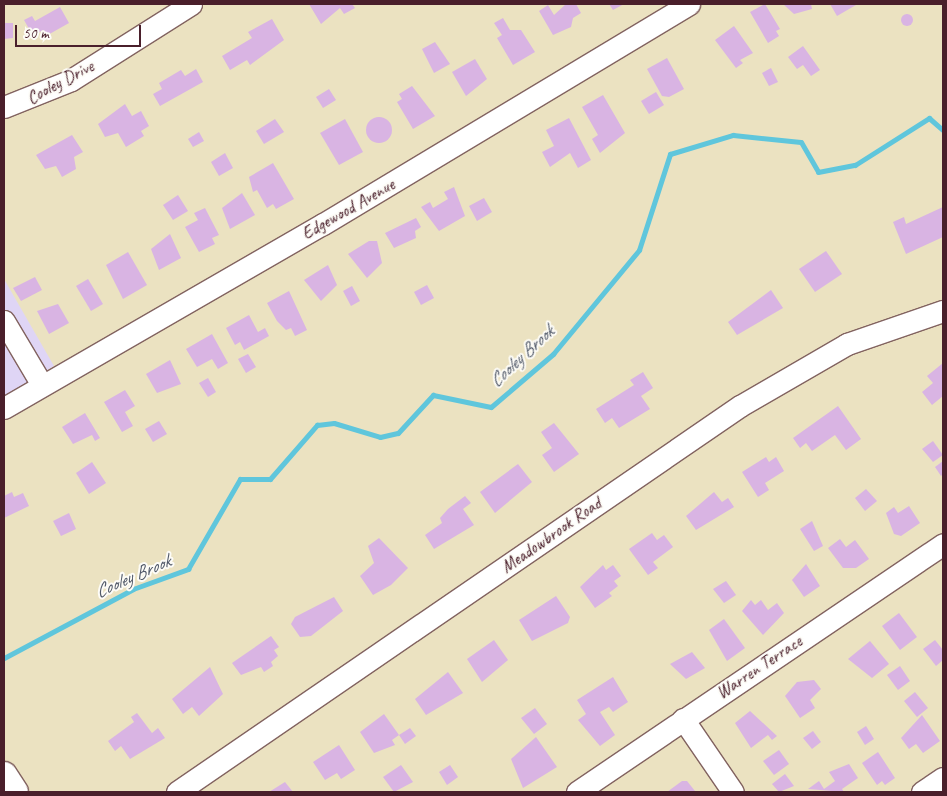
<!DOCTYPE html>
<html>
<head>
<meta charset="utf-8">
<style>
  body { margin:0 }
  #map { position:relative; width:947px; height:796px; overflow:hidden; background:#ebe2c1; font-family:Caveat,sans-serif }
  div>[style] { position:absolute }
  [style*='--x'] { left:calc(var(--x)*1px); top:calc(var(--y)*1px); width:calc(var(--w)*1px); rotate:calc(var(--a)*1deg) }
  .built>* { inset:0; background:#dfd5f5 }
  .stream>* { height:5px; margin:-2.5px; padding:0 2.5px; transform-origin:2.5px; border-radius:2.5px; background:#5fc6dc }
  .building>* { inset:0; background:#d9b4e3 }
  .round { border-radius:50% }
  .roads { filter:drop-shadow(1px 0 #826360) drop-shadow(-1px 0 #826360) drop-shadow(0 1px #826360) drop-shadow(0 -1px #826360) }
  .minor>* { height:21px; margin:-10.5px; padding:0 10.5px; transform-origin:10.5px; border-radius:10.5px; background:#fff }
  .major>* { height:26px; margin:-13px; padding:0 13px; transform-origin:13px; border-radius:13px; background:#fff }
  span { translate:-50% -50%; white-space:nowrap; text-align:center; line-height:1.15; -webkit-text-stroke:4px #fdfcf7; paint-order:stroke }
  .street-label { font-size:18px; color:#4a1f2b }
  .water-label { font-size:19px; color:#515969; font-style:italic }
  .frame { position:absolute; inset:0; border:5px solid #4a1f2b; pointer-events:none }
  .scale { position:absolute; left:15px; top:25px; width:126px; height:22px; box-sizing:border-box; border:2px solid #4a1f2b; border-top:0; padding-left:6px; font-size:15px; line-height:18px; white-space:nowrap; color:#4a1f2b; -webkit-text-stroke:4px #fdfcf7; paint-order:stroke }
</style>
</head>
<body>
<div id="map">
  <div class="built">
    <i style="clip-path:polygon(4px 279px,54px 366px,4px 396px)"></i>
  </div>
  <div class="stream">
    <i style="--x:4;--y:658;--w:146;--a:-28.1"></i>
    <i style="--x:133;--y:589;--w:59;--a:-20"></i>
    <i style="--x:188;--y:569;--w:104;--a:-60"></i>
    <i style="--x:240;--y:479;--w:30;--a:0"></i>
    <i style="--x:270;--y:479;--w:72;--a:-49"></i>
    <i style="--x:317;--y:425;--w:17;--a:-7"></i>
    <i style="--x:334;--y:423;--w:48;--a:16.9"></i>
    <i style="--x:380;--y:437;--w:18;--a:-13"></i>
    <i style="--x:398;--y:433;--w:52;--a:-47.4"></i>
    <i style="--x:433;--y:395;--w:59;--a:11.7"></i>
    <i style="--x:491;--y:407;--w:82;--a:-40.5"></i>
    <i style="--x:553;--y:354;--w:135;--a:-50.4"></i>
    <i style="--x:639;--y:250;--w:101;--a:-72.1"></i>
    <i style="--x:670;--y:154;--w:66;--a:-16.8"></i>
    <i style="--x:733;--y:135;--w:68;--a:5.9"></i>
    <i style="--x:801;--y:142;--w:34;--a:60"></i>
    <i style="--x:818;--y:172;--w:38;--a:-11"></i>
    <i style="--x:855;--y:165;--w:88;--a:-32.4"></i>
    <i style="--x:929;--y:118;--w:18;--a:41"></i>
  </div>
  <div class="building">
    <i style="clip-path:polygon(309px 4px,352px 4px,355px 8px,344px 14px,340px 8px,321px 24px)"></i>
    <i style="clip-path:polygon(566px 4px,576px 4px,581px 13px,573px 18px,571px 27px,553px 35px,539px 11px,548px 5px,554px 15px)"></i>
    <i style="clip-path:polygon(609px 4px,624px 4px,613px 10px)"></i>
    <i style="clip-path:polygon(765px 4px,780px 29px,776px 31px,779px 36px,768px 43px,750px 12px)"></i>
    <i style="clip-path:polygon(783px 4px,811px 4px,812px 9px,794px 14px)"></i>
    <i style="clip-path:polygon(830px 4px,855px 4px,856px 5px,837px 16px)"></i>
    <i style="clip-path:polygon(60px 7px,69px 23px,46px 36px,43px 30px,33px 36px,24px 20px,32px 16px,35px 21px)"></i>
    <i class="round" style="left:901px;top:14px;width:12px;height:12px"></i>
    <i style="clip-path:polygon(503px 18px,510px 30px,521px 30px,535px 52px,513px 65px,497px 38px,502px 35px,494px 23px)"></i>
    <i style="clip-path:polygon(272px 19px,284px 40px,250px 65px,247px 60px,230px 70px,222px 56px,252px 38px,248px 32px)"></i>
    <i style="clip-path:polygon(4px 23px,13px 23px,13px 38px,4px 39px)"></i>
    <i style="clip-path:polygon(734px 26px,753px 53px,740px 60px,743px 63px,736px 68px,715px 40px)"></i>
    <i style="clip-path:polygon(435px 42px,450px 64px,434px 73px,422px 49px)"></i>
    <i style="clip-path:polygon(803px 46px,820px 70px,811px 76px,803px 65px,797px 69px,788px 57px)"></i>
    <i style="clip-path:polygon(667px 58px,684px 89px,669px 97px,662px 96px,647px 69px)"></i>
    <i style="clip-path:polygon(475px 59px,487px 79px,466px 96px,452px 72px)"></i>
    <i style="clip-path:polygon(771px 68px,778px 82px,769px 86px,762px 73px)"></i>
    <i style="clip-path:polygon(196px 69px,203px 82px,160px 106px,153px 94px,162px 89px,159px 83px,181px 70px,185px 76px)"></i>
    <i style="clip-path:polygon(412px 86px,435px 116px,413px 129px,397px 102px,402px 99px,399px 94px)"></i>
    <i style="clip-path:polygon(329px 89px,336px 100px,323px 108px,316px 97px)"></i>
    <i style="clip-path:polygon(656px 92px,664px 105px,649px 114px,641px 101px)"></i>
    <i style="clip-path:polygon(603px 95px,625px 133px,600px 153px,592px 139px,598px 135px,582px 107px)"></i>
    <i style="clip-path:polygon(125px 104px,132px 116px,141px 111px,149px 126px,141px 131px,144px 136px,126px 147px,118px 133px,105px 137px,98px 124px)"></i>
    <i class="round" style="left:366px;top:117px;width:26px;height:26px"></i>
    <i style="clip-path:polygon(569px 118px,591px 160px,578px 168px,570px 153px,550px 167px,542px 152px,554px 146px,546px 130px)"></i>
    <i style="clip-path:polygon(275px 119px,284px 132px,264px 144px,256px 131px)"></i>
    <i style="clip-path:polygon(345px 119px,363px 152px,339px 165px,320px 133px)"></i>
    <i style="clip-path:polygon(199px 132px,204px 141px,193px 147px,188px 139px)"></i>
    <i style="clip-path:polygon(72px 135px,83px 152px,74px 157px,76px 169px,62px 177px,56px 166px,45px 169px,36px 155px)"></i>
    <i style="clip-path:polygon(225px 153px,233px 168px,219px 176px,211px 162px)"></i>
    <i style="clip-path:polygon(273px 163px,294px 199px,276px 209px,273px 204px,267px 208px,257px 190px,253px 192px,249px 177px)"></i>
    <i style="clip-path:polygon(454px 187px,465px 216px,439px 231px,421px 207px,430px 202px,433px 208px,448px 199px,444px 192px)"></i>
    <i style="clip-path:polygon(242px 193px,255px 215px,230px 229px,222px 208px)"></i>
    <i style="clip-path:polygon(178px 195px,188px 211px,173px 220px,163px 205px)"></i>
    <i style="clip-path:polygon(484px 198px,492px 212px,477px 221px,469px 206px)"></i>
    <i style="clip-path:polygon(943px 207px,943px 237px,906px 254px,893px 222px,904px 217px,906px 224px)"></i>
    <i style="clip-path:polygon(205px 208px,219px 235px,212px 238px,215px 244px,199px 252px,185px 227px,198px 220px,194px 213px)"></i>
    <i style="clip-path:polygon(416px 218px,421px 227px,415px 231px,416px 238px,394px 248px,385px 233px)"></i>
    <i style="clip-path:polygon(170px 234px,181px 258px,159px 270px,151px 249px)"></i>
    <i style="clip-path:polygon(369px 241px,377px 241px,382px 263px,367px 278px,348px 254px)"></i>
    <i style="clip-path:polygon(826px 251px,842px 274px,815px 292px,799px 269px)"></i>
    <i style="clip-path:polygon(128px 252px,147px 285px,123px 299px,106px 265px)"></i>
    <i style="clip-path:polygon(328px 265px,337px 285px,321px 301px,304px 280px)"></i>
    <i style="clip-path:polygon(35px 277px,42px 290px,21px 301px,13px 288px)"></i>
    <i style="clip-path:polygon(88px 279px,103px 304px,91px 311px,76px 286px)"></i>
    <i style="clip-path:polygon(427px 285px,434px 298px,421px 305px,414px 292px)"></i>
    <i style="clip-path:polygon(352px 286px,360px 301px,351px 306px,343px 291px)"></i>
    <i style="clip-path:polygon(771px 290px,783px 308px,737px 335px,728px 322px)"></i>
    <i style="clip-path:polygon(289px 291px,307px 330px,295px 336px,291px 328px,286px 330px,277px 321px,267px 303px)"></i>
    <i style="clip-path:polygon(58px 304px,69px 323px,49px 334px,37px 311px)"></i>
    <i style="clip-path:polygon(249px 315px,258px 332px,265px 328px,269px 336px,244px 350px,240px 342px,235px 345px,226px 328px)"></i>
    <i style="clip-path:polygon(212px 334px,228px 363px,218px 369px,212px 359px,197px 367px,186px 349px)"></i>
    <i style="clip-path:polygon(248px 354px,256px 367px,246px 373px,238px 359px)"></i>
    <i style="clip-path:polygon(170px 360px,181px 384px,157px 393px,146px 374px)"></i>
    <i style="clip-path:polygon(943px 363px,943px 396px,932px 405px,922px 392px,933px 383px,927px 376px)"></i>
    <i style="clip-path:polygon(643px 372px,653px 388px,641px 396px,650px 409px,619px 428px,612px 418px,605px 423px,596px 409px,634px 385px,630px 380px)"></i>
    <i style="clip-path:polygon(208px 378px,216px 392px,208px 397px,199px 383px)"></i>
    <i style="clip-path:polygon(125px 390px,135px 406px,125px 412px,133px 426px,122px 432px,104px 402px)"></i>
    <i style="clip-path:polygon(838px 406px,861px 439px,846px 450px,835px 435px,812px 451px,806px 443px,800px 448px,793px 438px)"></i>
    <i style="clip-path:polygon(85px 413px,100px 438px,95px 441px,92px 435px,73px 444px,62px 427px)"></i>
    <i style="clip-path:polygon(159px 421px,167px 434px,153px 442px,145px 429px)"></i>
    <i style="clip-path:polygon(554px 423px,579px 454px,554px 472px,542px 455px,552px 448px,541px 432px)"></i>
    <i style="clip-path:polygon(933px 441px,943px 455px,933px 462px,922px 449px)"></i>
    <i style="clip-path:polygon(766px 457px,769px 462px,776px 457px,784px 471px,765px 483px,769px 490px,758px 497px,742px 472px)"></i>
    <i style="clip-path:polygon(943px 461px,943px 474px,941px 476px,935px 467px)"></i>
    <i style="clip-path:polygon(92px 462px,106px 483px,89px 494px,76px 473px)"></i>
    <i style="clip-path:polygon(518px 464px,532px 482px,495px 513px,480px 492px)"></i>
    <i style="clip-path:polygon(866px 489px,877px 501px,865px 511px,855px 498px)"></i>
    <i style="clip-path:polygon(12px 492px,14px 497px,23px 493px,29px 506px,4px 518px,4px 496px)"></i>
    <i style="clip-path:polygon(714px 492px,722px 502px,728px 498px,734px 507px,696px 530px,686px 516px)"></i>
    <i style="clip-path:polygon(465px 496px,471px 503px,463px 509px,474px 525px,434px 549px,425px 535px,442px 523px,440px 518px,448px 509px)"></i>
    <i style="clip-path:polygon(909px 506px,920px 523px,901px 536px,894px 534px,886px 513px,894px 507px,898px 513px)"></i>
    <i style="clip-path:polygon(69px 513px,76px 529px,61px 536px,53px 521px)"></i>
    <i style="clip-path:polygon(812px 521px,823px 546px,814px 551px,800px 529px)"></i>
    <i style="clip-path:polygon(652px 533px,657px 540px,664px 535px,673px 547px,653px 562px,658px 568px,648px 575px,629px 549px)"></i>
    <i style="clip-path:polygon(379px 538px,408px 568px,391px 585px,373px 595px,360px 576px,374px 563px,368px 546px)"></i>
    <i style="clip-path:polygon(840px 539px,846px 547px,855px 540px,869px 559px,856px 568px,843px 568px,828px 548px)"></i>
    <i style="clip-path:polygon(806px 564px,820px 586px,804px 597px,792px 580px)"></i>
    <i style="clip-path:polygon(603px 565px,606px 570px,613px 565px,621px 576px,614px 581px,618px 586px,609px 593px,612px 596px,595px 608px,580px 587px)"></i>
    <i style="clip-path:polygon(726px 581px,736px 595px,724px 603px,713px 589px)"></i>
    <i style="clip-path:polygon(556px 596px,570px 617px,568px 623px,532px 641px,519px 620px)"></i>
    <i style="clip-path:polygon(334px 597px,343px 611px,311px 636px,300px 637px,291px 624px,295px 617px)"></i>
    <i style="clip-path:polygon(751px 600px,755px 605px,761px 600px,768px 610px,777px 603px,784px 613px,763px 635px,742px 611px)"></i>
    <i style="clip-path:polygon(899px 613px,917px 637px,900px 650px,882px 626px)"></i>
    <i style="clip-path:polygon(724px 619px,745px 648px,727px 661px,709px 630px)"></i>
    <i style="clip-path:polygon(271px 636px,279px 647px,274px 650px,278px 656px,271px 662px,273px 666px,264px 672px,261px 667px,241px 675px,232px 663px)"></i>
    <i style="clip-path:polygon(494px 640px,508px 660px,482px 682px,467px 659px)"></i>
    <i style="clip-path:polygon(935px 640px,943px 650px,943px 660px,936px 666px,923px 649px)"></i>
    <i style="clip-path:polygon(870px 641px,889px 664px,872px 678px,848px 659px)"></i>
    <i style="clip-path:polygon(692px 652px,705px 668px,686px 679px,670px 664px)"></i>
    <i style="clip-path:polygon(900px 666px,910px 681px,898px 690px,887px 675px)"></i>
    <i style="clip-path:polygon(210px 667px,223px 694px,199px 716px,192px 707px,183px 714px,172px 699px)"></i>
    <i style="clip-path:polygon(448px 672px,463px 693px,426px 715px,415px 699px)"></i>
    <i style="clip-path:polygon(613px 677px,628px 702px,613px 712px,609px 707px,600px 712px,615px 735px,600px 746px,578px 720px,586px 714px,577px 700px)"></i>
    <i style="clip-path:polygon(814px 680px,821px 689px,810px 700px,815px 708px,800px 718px,785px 696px,797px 682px)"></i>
    <i style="clip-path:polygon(915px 692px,928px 708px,917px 717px,904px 701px)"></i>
    <i style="clip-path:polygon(535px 708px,547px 724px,534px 734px,521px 718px)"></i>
    <i style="clip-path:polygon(750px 711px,777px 736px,772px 740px,768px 735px,751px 748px,735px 723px)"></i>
    <i style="clip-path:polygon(137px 713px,152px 733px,158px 728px,165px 738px,130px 759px,121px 746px,115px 751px,108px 741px,134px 722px,131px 717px)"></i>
    <i style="clip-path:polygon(384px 714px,399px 735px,392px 740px,395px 745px,374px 753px,360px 732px)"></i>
    <i style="clip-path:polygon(922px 715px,940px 741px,923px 753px,916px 744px,909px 749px,901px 738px)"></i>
    <i style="clip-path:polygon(866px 726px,874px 739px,865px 745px,857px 732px)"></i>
    <i style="clip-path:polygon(410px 728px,416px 736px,405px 744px,399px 735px)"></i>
    <i style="clip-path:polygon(813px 731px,821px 742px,812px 749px,803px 738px)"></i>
    <i style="clip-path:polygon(536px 737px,557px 767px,523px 788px,511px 759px)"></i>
    <i style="clip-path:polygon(339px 745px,355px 770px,341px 779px,337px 773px,325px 780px,313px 762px)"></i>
    <i style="clip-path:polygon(779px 750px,789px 764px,774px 775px,763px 761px)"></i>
    <i style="clip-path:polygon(878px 752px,895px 778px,885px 785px,882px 781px,877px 785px,862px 763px)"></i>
    <i style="clip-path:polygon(849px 764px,858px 778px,842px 789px,844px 792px,808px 789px,819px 781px,824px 789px,835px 781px,829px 772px)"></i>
    <i style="clip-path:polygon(401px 765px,413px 782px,394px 792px,383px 777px)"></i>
    <i style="clip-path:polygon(450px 765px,458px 777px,447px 785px,439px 772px)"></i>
    <i style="clip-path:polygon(785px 774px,794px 786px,779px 792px,772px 784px)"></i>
    <i style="clip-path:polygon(682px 781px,687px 781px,695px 791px,667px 792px)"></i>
    <i style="clip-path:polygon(285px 782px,293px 792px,269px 792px)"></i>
  </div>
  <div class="roads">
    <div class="minor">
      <i style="--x:4;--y:107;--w:72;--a:-21.9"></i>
      <i style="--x:71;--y:80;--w:142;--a:-32.3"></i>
      <i style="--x:4;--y:321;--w:74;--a:59.3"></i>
      <i style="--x:4;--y:408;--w:368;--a:-30"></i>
      <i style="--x:323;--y:224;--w:427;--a:-31"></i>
      <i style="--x:683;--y:719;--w:88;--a:55.6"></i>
      <i style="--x:177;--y:792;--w:683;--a:-34.44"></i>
      <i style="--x:740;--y:406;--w:124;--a:-30.1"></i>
      <i style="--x:847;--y:344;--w:102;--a:-19"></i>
      <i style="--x:577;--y:792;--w:442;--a:-34.1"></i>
      <i style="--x:922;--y:792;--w:25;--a:-34"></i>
    </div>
    <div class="major">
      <i style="--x:4;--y:775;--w:20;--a:57"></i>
    </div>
  </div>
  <div class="street-label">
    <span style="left:60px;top:82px;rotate:-28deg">Cooley Drive</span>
    <span style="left:348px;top:209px;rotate:-30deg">Edgewood Avenue</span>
    <span style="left:551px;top:535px;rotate:-35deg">Meadowbrook Road</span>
    <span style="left:759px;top:667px;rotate:-34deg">Warren Terrace</span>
  </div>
  <div class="water-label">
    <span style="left:522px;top:357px;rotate:-43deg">Cooley Brook</span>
    <span style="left:133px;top:577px;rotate:-24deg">Cooley Brook</span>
  </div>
  <div class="frame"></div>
  <div class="scale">50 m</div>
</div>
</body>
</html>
